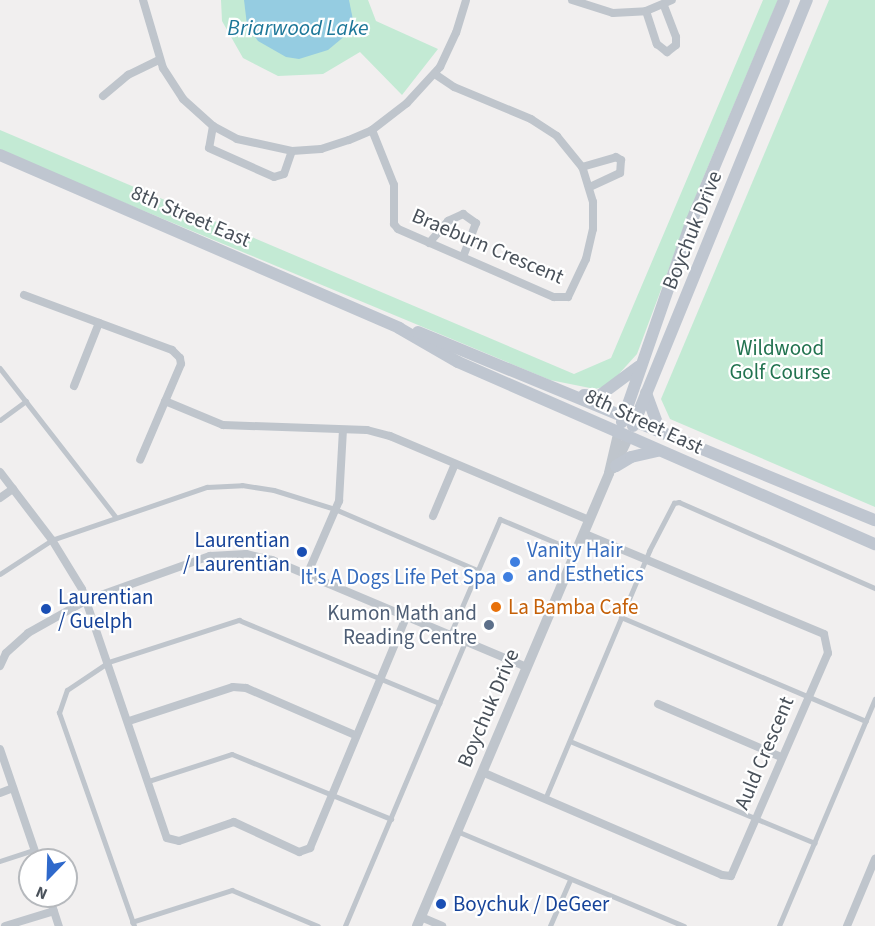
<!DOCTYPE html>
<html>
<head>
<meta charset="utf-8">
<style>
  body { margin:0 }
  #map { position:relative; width:875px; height:926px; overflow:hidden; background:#f1efef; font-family:"Source Sans 3",sans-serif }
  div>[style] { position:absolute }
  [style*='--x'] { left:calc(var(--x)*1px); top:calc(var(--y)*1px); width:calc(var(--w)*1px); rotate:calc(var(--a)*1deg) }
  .green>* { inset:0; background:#c3ead4 }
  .water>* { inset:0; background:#95cce1 }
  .service>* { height:4.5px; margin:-2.25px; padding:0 2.25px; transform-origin:2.25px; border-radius:2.25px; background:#bfc5cc }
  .minor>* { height:8px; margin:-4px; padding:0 4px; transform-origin:4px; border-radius:4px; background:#bfc5cc }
  .tertiary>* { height:10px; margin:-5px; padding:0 5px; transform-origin:5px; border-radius:5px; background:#bfc5cc }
  .secondary>* { height:12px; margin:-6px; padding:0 6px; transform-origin:6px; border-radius:6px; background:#bfc6d0 }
  .dots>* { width:16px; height:16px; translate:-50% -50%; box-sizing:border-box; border:3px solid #fff; border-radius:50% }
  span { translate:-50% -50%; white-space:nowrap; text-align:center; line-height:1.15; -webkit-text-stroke:4.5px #fff; paint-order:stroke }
  .street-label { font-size:21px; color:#49515a }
  .park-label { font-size:21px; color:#227350 }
  .transit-label { font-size:21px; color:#164399 }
  .right { translate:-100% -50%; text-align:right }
  .left { translate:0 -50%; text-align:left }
  .shop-label { font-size:21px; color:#366cbe }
  .food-label { font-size:21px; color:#c56008 }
  .service-label { font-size:21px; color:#4e5e75 }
  .water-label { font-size:22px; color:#1d7799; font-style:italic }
  .north { position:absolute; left:18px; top:848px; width:60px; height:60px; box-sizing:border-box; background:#fff; border:2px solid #b6b9bd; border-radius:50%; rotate:203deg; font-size:16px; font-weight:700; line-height:24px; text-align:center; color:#49515a }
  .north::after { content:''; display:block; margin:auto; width:21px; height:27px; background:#2f69cb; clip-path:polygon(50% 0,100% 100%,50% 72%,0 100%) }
</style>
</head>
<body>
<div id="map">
  <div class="green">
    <i style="clip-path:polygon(221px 0,368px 0,376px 21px,438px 49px,402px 95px,360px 52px,323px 74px,278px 76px,243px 58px,222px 21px)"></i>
    <i style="clip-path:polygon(763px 0,778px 0,699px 188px,637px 354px,608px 386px,595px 389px,550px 380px,0 151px,0 130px,574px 374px,611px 358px)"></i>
    <i style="clip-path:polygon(829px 0,875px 0,875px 507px,670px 419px,661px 399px)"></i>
  </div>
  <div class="water">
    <i style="clip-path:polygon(244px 0,349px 0,353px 20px,346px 35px,328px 50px,299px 59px,286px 57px,258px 41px,247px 25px)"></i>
  </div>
  <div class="service">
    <i style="--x:0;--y:368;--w:189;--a:52.1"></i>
    <i style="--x:0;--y:420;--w:32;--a:-36"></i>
    <i style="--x:0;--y:574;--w:62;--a:-33.2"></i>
    <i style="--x:52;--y:540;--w:164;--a:-18.9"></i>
    <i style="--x:207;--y:487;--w:35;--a:-3"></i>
    <i style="--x:242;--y:485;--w:32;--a:9"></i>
    <i style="--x:274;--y:490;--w:64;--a:17.3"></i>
    <i style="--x:335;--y:509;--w:155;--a:23.2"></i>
    <i style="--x:621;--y:617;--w:266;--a:23"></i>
    <i style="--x:450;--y:635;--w:126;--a:-66.7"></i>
    <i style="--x:500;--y:519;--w:82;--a:22.8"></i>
    <i style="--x:570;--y:741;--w:265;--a:22.6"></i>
    <i style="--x:149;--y:781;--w:87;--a:-18"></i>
    <i style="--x:232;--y:754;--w:172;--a:22.2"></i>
    <i style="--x:545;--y:799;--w:269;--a:-67.2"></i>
    <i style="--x:649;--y:551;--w:54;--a:-62.5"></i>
    <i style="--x:674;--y:503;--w:5;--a:-11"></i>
    <i style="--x:679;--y:502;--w:214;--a:23.7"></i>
    <i style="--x:457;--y:831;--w:246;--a:22.7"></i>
    <i style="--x:0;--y:861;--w:36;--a:-18"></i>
    <i style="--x:132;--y:922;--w:105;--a:-17.7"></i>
    <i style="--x:232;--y:890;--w:93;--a:22.7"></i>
    <i style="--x:134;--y:926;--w:226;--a:-109.4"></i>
    <i style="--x:59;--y:713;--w:24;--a:-71"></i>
    <i style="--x:67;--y:690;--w:50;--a:-33.7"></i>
    <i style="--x:109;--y:662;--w:137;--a:-17.9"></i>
    <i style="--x:239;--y:620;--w:217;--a:22.5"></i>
    <i style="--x:345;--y:926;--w:308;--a:-67.1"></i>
    <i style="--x:550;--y:926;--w:50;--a:-66.5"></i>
    <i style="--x:779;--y:926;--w:246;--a:-67.1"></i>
  </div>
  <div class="minor">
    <i style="--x:143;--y:0;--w:71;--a:73.6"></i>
    <i style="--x:163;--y:68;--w:37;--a:57"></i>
    <i style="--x:183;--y:99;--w:40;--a:42"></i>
    <i style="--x:213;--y:126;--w:27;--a:28"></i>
    <i style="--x:237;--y:139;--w:56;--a:12.3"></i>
    <i style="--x:292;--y:151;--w:29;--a:-4"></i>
    <i style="--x:321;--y:149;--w:29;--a:-18"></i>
    <i style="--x:349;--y:140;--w:25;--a:-23"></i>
    <i style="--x:372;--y:130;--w:44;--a:-37.6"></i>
    <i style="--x:407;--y:103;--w:49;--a:-47.5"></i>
    <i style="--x:440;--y:67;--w:38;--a:-65"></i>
    <i style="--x:456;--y:33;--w:34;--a:-73"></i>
    <i style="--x:572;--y:0;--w:43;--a:17.6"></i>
    <i style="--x:613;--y:13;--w:33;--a:-3"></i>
    <i style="--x:646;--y:11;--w:28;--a:-23"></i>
    <i style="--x:646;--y:11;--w:35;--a:72"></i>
    <i style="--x:657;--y:44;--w:13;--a:39"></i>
    <i style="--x:667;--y:52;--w:11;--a:-38"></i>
    <i style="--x:676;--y:45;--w:8;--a:-90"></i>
    <i style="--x:676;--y:37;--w:34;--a:-111"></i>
    <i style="--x:103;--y:96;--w:33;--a:-40"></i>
    <i style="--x:128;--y:75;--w:34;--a:-26"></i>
    <i style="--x:213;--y:126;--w:22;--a:100"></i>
    <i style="--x:209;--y:148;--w:71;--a:24"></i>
    <i style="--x:274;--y:177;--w:10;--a:-17"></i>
    <i style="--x:284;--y:174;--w:24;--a:-71"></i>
    <i style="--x:372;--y:130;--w:59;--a:68.2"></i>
    <i style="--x:394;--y:185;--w:39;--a:90"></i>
    <i style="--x:394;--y:224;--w:6;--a:51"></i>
    <i style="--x:398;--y:229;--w:170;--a:23.6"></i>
    <i style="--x:554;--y:297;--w:14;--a:0"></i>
    <i style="--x:568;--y:297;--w:42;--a:-64.7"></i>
    <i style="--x:586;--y:259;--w:31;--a:-77"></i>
    <i style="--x:593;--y:229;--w:27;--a:-90"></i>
    <i style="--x:593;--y:202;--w:37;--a:-107"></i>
    <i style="--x:582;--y:167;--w:40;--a:-129"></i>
    <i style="--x:557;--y:136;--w:31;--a:-147"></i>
    <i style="--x:531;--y:119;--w:83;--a:-157.4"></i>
    <i style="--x:454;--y:87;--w:23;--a:-146"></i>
    <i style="--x:582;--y:167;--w:35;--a:-16"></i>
    <i style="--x:616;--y:157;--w:6;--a:31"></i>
    <i style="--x:621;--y:160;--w:13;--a:94"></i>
    <i style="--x:620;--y:173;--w:33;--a:155"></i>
    <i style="--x:429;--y:243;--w:29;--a:-49"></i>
    <i style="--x:448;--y:221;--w:17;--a:-25"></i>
    <i style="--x:463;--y:214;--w:16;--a:35"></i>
    <i style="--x:476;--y:223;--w:36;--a:111"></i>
    <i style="--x:24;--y:295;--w:158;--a:20.4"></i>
    <i style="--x:172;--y:350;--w:11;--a:45"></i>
    <i style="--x:180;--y:358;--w:6;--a:81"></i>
    <i style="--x:181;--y:364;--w:104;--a:113.1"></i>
    <i style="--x:74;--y:386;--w:68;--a:-68.4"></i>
    <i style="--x:165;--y:401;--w:63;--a:22.5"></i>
    <i style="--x:223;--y:425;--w:144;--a:2"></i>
    <i style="--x:367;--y:430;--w:24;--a:15"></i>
    <i style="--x:390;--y:436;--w:216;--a:22.9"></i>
    <i style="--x:0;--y:472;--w:86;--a:52.6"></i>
    <i style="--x:52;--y:540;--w:57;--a:58.5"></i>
    <i style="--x:82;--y:589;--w:263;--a:71.2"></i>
    <i style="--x:167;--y:838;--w:12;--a:14"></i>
    <i style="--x:179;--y:841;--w:58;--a:-19.1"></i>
    <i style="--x:234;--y:822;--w:72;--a:24.8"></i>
    <i style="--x:299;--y:852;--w:12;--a:-20"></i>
    <i style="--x:310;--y:848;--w:250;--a:-67.4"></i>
    <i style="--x:0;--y:498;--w:16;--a:-35"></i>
    <i style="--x:433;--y:516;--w:56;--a:-67.1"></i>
    <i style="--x:307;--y:575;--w:81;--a:-66.6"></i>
    <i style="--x:339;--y:501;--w:71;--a:-86.8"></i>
    <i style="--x:0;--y:666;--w:14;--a:-65"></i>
    <i style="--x:6;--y:653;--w:30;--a:-42"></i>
    <i style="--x:28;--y:633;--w:68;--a:-29.2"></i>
    <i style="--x:87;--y:600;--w:131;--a:-19.7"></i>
    <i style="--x:210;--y:556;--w:36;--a:-3"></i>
    <i style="--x:246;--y:554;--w:27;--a:13"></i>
    <i style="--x:272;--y:560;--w:276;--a:22.8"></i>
    <i style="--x:658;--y:704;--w:134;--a:23.3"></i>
    <i style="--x:129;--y:721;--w:109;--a:-18.1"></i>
    <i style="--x:233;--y:687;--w:13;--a:4"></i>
    <i style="--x:246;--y:688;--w:119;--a:23.3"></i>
    <i style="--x:0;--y:749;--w:117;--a:71.1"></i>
    <i style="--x:482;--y:772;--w:261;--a:23.2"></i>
    <i style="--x:722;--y:875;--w:9;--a:6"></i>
    <i style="--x:731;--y:876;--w:243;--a:-66.5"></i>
    <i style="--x:828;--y:653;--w:19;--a:-102"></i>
    <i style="--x:824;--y:634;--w:261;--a:-157.3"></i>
    <i style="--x:0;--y:793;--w:14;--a:-21"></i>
    <i style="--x:49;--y:896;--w:32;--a:72"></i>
    <i style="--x:421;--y:917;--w:23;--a:23"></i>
    <i style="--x:5;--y:926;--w:51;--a:-17"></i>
    <i style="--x:847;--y:926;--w:73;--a:-67.3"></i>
  </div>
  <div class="tertiary">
    <i style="--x:614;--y:468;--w:35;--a:-65"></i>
    <i style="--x:417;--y:926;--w:492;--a:-67"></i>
    <i style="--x:609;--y:473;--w:44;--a:-76.9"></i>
  </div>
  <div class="secondary">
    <i style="--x:0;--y:155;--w:435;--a:23.4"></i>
    <i style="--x:399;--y:328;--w:68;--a:30"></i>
    <i style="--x:458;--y:362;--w:455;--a:23.6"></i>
    <i style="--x:418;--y:332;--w:494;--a:22.4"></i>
    <i style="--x:646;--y:393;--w:40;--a:69.8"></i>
    <i style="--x:584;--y:395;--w:15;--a:4"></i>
    <i style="--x:599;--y:396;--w:49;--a:-36.6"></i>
    <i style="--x:622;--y:422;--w:214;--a:-70.9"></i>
    <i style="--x:692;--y:220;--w:238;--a:-67.3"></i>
    <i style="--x:633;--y:426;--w:460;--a:-67.8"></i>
    <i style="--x:616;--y:466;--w:17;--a:-31"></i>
    <i style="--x:631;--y:457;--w:27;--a:-13"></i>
  </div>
  <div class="dots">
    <i style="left:302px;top:552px;background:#1a4fb4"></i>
    <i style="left:515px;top:562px;background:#3f7fe0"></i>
    <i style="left:508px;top:577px;background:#3f7fe0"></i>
    <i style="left:496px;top:607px;background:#e8710a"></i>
    <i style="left:46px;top:609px;background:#1a4fb4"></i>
    <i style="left:489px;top:625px;background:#5c6f8a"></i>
    <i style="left:441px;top:904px;background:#1a4fb4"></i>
  </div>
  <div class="street-label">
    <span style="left:191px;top:216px;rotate:23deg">8th Street East</span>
    <span style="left:692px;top:230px;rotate:-68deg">Boychuk Drive</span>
    <span style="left:488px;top:246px;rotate:23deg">Braeburn Crescent</span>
    <span style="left:644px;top:421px;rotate:25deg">8th Street East</span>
    <span style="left:488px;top:708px;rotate:-67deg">Boychuk Drive</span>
    <span style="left:764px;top:753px;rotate:-67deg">Auld Crescent</span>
  </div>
  <div class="park-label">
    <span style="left:780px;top:360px">Wildwood<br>Golf Course</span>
  </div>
  <div class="transit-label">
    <span class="right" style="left:290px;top:552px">Laurentian<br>/ Laurentian</span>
    <span class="left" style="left:58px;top:609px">Laurentian<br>/ Guelph</span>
    <span class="left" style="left:453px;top:904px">Boychuk / DeGeer</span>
  </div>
  <div class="shop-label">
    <span class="left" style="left:527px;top:562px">Vanity Hair<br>and Esthetics</span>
    <span class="right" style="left:496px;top:577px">It's A Dogs Life Pet Spa</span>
  </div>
  <div class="food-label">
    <span class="left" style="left:508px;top:607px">La Bamba Cafe</span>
  </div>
  <div class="service-label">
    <span class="right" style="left:477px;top:625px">Kumon Math and<br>Reading Centre</span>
  </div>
  <div class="water-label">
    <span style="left:298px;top:29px">Briarwood Lake</span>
  </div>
  <div class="north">N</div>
</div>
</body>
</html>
